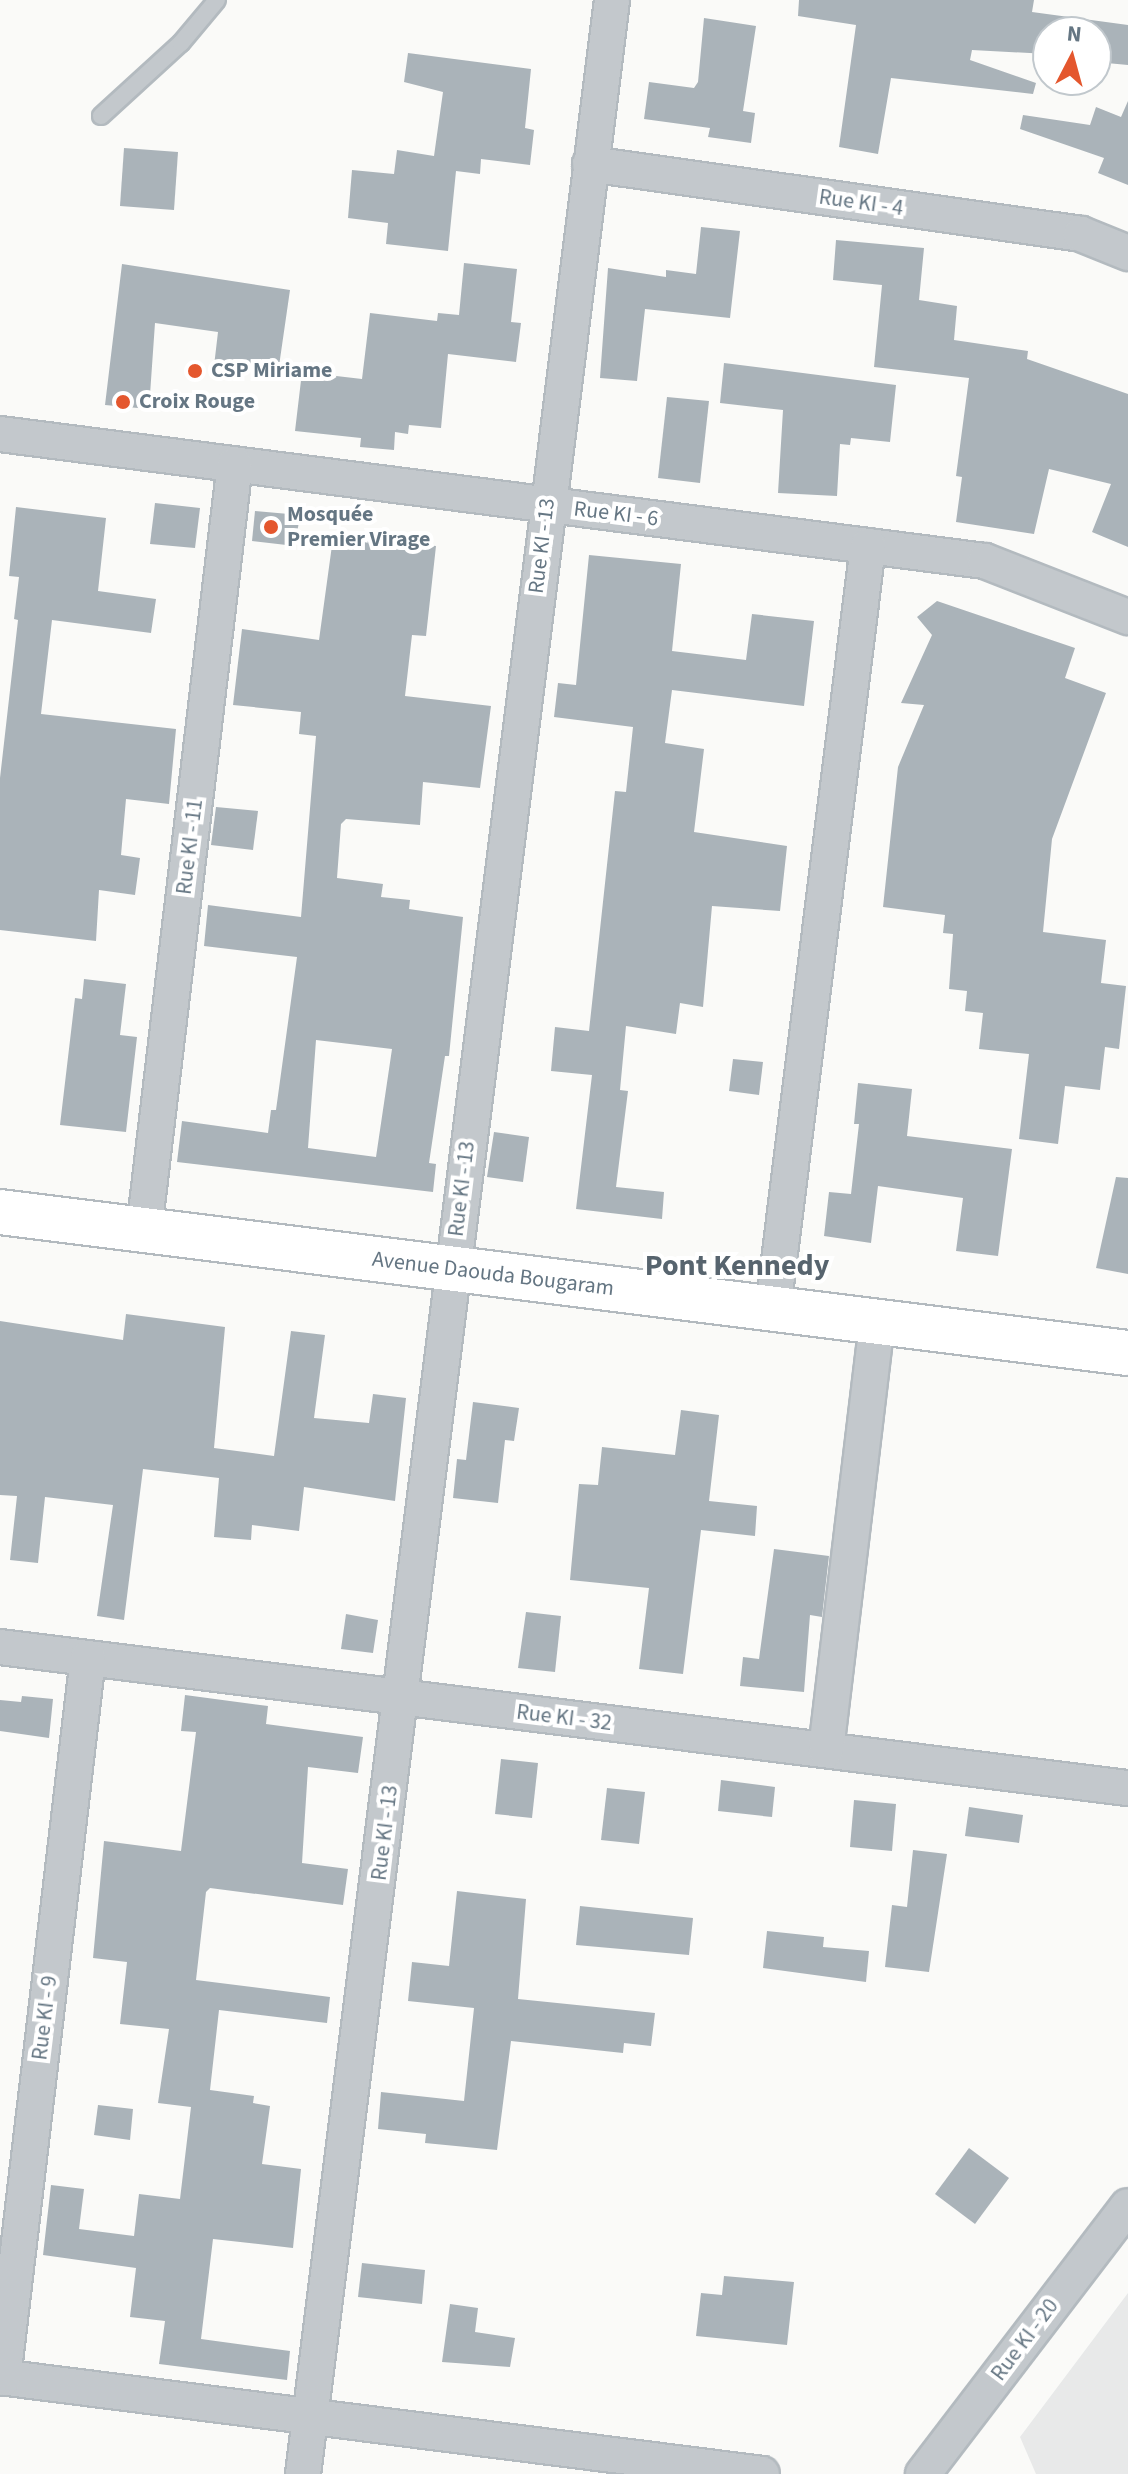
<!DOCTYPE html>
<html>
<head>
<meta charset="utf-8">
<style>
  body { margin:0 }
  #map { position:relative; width:1128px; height:2474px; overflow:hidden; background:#fafaf8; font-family:"Source Sans 3",sans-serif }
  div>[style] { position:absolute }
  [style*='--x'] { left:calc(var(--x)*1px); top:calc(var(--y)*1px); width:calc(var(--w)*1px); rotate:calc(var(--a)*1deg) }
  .built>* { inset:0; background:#e8e9e9 }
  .building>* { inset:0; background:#aab3b9 }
  .roads { filter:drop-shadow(2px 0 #b3babf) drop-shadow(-2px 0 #b3babf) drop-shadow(0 2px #b3babf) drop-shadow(0 -2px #b3babf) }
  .lane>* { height:16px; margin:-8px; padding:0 8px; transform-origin:8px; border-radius:8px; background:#c3c8cc }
  .street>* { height:34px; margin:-17px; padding:0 17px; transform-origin:17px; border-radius:17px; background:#c3c8cc }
  .secondary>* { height:44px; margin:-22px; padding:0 22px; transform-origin:22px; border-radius:22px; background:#fff }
  .dots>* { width:22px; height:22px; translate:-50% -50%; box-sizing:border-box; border:4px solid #fff; border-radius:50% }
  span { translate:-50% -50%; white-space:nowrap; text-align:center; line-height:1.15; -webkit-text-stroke:8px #fff; paint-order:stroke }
  .street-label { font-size:22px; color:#657683 }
  .poi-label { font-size:22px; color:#657683; font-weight:700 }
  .left { translate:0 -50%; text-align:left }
  .district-label { font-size:30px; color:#57646e; font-weight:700 }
  .north { position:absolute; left:1032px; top:16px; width:80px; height:80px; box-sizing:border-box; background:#fff; border:2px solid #c1c8cd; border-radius:50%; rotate:6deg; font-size:22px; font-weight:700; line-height:32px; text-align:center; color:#657683 }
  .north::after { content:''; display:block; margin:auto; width:28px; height:36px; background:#e4572e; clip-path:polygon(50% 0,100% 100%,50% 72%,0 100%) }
</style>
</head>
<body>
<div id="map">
  <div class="built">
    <i style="clip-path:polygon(1128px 2293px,1128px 2474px,1036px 2474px,1020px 2437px)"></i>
  </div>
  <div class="building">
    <i style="clip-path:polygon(799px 0,1034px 0,1032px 12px,1128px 25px,1128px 65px,1096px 62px,1096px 32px,1048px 32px,1048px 54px,972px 50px,970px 60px,1036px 83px,1033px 94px,891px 78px,878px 154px,839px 147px,856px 25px,798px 16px)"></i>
    <i style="clip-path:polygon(704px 18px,756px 26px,743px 111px,755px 113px,751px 143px,708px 137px,710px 128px,644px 119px,649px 82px,694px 88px,698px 82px)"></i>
    <i style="clip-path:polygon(408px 53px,531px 69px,525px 128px,534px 130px,530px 165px,481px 159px,480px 174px,456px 171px,448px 251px,386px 244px,388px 223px,348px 218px,352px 170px,394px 174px,397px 150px,434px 156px,443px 92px,404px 82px)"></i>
    <i style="clip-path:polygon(1128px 101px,1128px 185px,1098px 173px,1104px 158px,1020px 129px,1023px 115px,1090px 125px,1096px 107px,1121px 117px)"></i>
    <i style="clip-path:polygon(124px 148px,178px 152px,174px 210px,120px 206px)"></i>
    <i style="clip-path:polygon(701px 227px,740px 231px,730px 318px,645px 309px,637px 381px,600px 378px,608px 268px,666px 277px,666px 270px,696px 274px)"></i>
    <i style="clip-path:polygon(836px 240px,924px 248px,919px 300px,957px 306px,954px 340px,1028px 351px,1027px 359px,1128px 394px,1128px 547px,1092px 532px,1111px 484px,1049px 469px,1034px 534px,956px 522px,962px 477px,956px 476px,969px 378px,874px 367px,882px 285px,833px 280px)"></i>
    <i style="clip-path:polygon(464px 263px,517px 269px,511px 322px,521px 323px,516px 362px,448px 354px,441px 428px,409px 425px,408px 434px,395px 432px,394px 450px,360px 447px,361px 438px,295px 431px,302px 372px,362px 379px,370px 313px,437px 321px,438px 313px,459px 315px)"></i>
    <i style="clip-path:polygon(122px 264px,290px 290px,278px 373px,214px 366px,218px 332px,155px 323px,149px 409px,105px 405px)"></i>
    <i style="clip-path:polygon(724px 363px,896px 385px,890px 442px,851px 438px,850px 445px,840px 444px,837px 496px,778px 493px,783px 410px,720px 403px)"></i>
    <i style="clip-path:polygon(667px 397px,709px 401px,700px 483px,658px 478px)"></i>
    <i style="clip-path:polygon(155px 503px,200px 508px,195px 548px,150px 544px)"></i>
    <i style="clip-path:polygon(16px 507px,106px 518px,98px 591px,156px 599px,151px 633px,52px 620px,41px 714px,176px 729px,169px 804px,126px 799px,121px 855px,140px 858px,135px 895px,99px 890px,96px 941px,0 930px,0 778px,18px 620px,14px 619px,19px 577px,9px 576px)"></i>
    <i style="clip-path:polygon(255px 511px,300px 515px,295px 546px,252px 541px)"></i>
    <i style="clip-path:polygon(evenodd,333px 538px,436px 546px,426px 636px,412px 635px,405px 696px,491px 706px,480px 788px,423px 782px,420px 825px,346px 819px,341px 824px,337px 878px,383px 884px,381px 897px,410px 900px,409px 909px,463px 917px,449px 1056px,445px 1056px,429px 1163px,436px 1164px,433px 1192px,177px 1162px,182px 1121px,268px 1133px,271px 1110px,276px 1110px,297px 957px,204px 946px,208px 905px,301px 917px,316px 736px,299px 734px,301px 712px,233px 705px,242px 629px,319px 640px,333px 538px,316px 1040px,392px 1049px,376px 1157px,308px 1148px,316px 1040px)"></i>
    <i style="clip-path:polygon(589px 555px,681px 564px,672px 651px,746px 660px,752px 614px,814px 621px,804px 706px,672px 690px,665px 743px,704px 749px,694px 832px,787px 846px,780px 911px,712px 906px,703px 1007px,680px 1003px,676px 1034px,626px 1026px,620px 1090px,628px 1091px,616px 1187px,664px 1192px,662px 1219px,576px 1209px,592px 1075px,551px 1071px,555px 1027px,589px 1031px,615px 791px,626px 792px,633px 727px,554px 717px,558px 683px,576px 685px)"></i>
    <i style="clip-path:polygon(937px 601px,1075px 648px,1065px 678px,1106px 693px,1052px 839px,1043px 932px,1106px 940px,1101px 983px,1126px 986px,1119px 1049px,1105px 1047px,1100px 1090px,1065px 1086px,1058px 1144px,1019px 1139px,1029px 1054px,979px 1049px,983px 1013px,965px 1011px,967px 991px,949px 989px,953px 934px,943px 933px,945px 915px,883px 907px,898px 767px,924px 705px,901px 703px,932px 635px,917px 617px)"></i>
    <i style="clip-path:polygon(216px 807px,258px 811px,253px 850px,211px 845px)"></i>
    <i style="clip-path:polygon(84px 979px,126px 984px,120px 1035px,137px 1037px,126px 1132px,60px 1125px,75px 998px,82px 999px)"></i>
    <i style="clip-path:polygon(733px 1059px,763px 1062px,759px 1095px,729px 1091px)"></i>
    <i style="clip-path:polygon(858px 1083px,912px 1089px,907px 1136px,1012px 1149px,998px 1256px,956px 1251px,963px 1198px,878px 1186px,871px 1243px,824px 1236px,829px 1192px,851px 1194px,859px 1124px,854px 1124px)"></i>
    <i style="clip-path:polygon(494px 1132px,529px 1137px,523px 1182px,487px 1177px)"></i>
    <i style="clip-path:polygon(1116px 1177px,1128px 1178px,1128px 1274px,1096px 1268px)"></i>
    <i style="clip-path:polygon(126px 1314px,225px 1327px,214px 1448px,274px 1456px,291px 1331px,325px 1335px,314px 1418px,369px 1423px,373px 1394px,406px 1398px,395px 1501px,304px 1487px,299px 1531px,252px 1525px,251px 1540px,214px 1537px,219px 1478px,143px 1469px,124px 1620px,97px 1616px,113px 1505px,45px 1497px,38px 1563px,10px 1560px,17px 1496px,0 1495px,0 1321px,123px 1340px)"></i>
    <i style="clip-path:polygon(473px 1402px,519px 1408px,514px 1441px,505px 1440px,498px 1503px,453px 1498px,457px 1459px,466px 1460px)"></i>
    <i style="clip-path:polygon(681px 1410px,719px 1415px,709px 1501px,757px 1506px,755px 1536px,701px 1530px,683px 1674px,639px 1669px,649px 1588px,570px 1580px,579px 1484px,598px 1485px,602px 1447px,675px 1455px)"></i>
    <i style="clip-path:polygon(774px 1549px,829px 1556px,822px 1617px,810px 1615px,804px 1692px,740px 1686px,743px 1657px,759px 1659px)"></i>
    <i style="clip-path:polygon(526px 1612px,561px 1616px,555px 1672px,518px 1668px)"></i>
    <i style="clip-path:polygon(346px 1614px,378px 1620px,373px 1653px,341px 1649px)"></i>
    <i style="clip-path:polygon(185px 1695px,268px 1706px,266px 1724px,363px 1737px,358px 1773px,308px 1767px,302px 1863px,348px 1869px,343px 1905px,210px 1888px,206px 1892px,196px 1980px,330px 1997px,327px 2023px,219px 2010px,210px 2090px,254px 2096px,253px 2103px,270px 2106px,262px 2164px,301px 2169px,293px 2248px,213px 2239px,201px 2339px,290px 2351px,287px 2380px,159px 2364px,165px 2321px,130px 2317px,136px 2268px,43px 2255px,51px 2185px,84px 2189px,79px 2229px,134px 2236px,139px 2194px,180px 2199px,191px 2107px,158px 2103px,169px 2029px,120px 2024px,127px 1962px,93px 1958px,104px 1841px,181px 1851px,196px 1732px,181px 1731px)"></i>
    <i style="clip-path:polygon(22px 1696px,53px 1699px,49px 1738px,0 1731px,0 1700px,21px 1702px)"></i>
    <i style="clip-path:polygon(501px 1759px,538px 1763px,532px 1818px,495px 1814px)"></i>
    <i style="clip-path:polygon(721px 1780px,775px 1787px,772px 1817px,718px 1811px)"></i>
    <i style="clip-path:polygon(607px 1788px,645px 1792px,639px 1844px,601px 1840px)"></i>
    <i style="clip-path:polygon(854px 1800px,896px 1804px,892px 1851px,850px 1847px)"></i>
    <i style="clip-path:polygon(969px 1807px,1023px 1815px,1019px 1843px,965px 1836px)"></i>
    <i style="clip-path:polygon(913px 1850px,947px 1854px,929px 1972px,885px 1967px,892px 1905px,907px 1907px)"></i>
    <i style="clip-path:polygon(457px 1891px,526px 1899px,518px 1999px,655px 2013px,651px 2046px,624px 2043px,623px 2053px,511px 2041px,497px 2150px,425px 2143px,426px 2134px,378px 2129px,381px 2092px,464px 2101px,474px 2008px,408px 2001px,412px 1962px,449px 1966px)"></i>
    <i style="clip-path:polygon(580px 1906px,693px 1918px,689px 1955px,576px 1945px)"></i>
    <i style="clip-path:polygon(767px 1931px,824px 1937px,823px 1947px,869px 1951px,866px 1982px,763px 1968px)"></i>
    <i style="clip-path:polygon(98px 2105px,133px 2109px,130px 2140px,94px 2135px)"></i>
    <i style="clip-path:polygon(969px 2148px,1009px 2178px,975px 2224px,935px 2194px)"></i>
    <i style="clip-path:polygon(362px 2263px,425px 2270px,422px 2304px,358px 2297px)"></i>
    <i style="clip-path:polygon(724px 2276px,794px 2282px,787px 2345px,696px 2336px,701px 2293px,722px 2295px)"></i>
    <i style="clip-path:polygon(450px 2304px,478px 2308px,475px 2332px,515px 2338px,510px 2367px,442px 2362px)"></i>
  </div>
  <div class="roads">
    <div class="lane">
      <i style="--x:101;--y:116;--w:108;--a:-42.4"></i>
      <i style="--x:181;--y:43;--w:56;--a:-50.1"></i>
    </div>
    <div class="street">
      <i style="--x:590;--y:164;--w:496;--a:8.1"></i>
      <i style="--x:1081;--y:234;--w:51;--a:22"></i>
      <i style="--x:0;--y:434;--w:993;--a:7.35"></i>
      <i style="--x:985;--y:561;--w:154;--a:21.4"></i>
      <i style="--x:144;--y:1230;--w:771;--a:-83.23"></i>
      <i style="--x:773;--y:1309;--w:769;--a:-82.9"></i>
      <i style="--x:0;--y:1647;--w:1137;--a:7.13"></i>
      <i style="--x:826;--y:1750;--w:432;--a:-83.2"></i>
      <i style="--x:0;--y:2377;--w:768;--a:7.25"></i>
      <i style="--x:3;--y:2378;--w:725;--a:-83.27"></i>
      <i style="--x:303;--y:2474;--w:2493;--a:-82.88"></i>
      <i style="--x:923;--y:2474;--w:337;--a:-52.6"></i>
    </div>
    <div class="secondary">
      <i style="--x:0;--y:1212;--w:1137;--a:7.13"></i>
    </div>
  </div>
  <div class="dots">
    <i style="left:195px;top:371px;background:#e4572e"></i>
    <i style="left:123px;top:402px;background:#e4572e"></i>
    <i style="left:271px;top:527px;background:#e4572e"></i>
  </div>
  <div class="street-label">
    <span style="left:861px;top:203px;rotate:8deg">Rue KI - 4</span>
    <span style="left:616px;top:514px;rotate:7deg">Rue KI - 6</span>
    <span style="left:542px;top:546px;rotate:-83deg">Rue KI - 13</span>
    <span style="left:190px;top:847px;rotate:-83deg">Rue KI - 11</span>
    <span style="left:462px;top:1189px;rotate:-83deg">Rue KI - 13</span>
    <span style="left:493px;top:1274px;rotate:7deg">Avenue Daouda Bougaram</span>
    <span style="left:564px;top:1718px;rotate:7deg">Rue KI - 32</span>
    <span style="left:385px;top:1833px;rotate:-83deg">Rue KI - 13</span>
    <span style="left:45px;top:2018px;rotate:-83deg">Rue KI - 9</span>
    <span style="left:1025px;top:2340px;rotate:-53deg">Rue KI - 20</span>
  </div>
  <div class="poi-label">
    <span class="left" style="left:211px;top:371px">CSP Miriame</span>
    <span class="left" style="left:139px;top:402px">Croix Rouge</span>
    <span class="left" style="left:287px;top:527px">Mosquée<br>Premier Virage</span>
  </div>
  <div class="district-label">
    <span style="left:737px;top:1266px">Pont Kennedy</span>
  </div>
  <div class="north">N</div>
</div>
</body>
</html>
